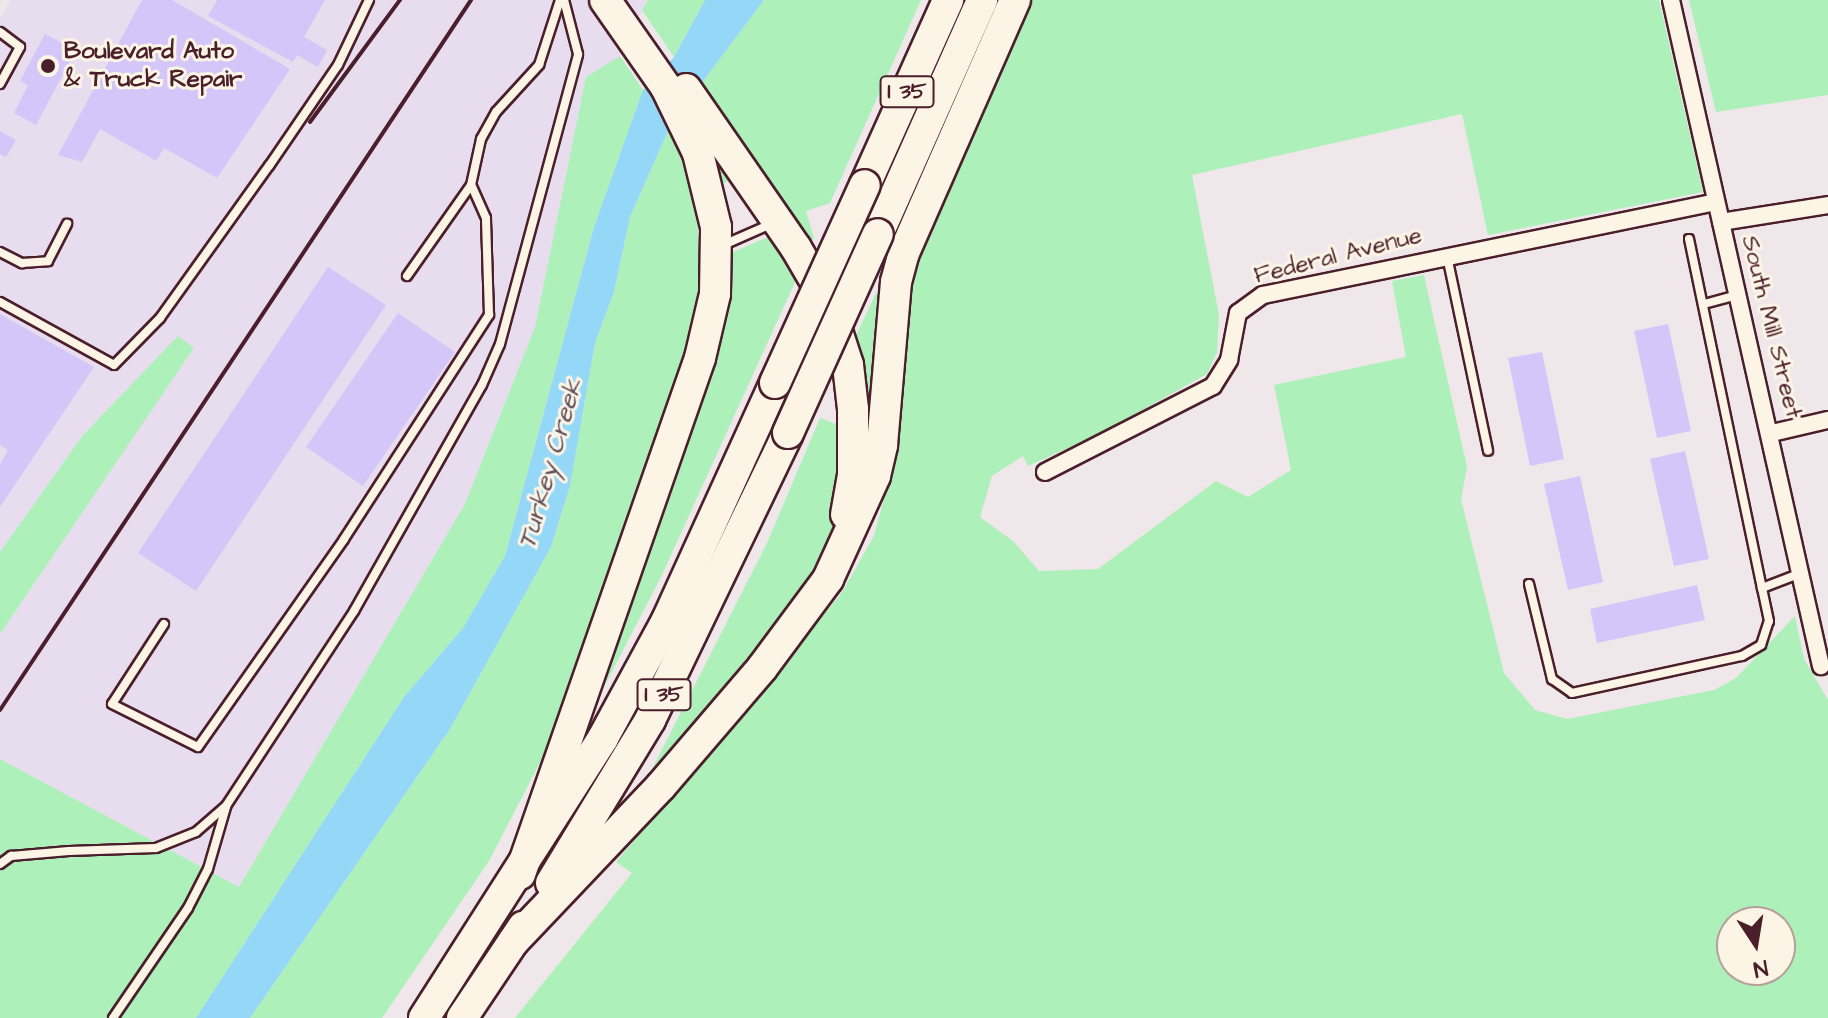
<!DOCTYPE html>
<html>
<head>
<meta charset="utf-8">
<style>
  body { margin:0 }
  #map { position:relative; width:1828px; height:1018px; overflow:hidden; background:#f0e7eb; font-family:"Architects Daughter",sans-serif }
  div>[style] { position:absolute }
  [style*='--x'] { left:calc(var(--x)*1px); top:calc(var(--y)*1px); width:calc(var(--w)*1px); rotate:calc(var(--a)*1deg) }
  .built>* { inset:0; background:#e8ddef }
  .green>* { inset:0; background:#adf0b9 }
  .water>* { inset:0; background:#95d7f6 }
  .building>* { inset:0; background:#d4c6f8 }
  .roads { filter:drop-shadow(2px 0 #4a1f2b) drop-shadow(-2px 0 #4a1f2b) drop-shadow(0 2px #4a1f2b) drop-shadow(0 -2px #4a1f2b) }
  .lane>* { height:8px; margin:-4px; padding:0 4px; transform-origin:4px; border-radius:4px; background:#fcf5e5 }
  .street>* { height:16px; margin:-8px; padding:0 8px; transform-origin:8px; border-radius:8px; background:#fcf5e5 }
  .highway>* { height:30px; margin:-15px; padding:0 15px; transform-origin:15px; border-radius:15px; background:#fcf5e5 }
  .rail>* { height:4px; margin:-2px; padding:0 2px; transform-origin:2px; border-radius:2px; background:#4a1f2b }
  .bridges { filter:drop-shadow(2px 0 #4a1f2b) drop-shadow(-2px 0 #4a1f2b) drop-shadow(0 2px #4a1f2b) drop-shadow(0 -2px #4a1f2b) }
  .highway-bridge>* { height:30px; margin:-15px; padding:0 15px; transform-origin:15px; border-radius:15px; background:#fcf5e5 }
  .dots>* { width:22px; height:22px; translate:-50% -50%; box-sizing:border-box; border:4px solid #fcf5e5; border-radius:50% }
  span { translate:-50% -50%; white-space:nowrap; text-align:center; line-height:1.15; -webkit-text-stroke:6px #fcf5e5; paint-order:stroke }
  .shield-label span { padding:2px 6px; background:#fcf5e5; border:2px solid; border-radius:6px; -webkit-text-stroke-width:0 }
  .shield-label { font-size:22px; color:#4a1f2b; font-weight:700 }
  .poi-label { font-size:24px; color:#4a1f2b; font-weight:700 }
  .left { translate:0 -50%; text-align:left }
  .street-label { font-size:24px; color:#4a1f2b }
  .water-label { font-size:26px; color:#5d4d5e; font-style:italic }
  .north { position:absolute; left:1716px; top:906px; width:80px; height:80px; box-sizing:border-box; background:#fcf5e5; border:2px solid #b59f9b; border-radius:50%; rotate:168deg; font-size:22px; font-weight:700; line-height:32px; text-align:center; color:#4a1f2b }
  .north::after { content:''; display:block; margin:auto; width:28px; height:36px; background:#4a1f2b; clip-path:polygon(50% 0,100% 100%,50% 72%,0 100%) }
</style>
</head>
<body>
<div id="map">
  <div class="built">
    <i style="clip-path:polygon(10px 0,648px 0,620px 56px,586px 78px,535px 327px,465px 504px,239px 887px,0 759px,0 634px,194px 348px,178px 337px,83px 435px,0 552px,0 19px)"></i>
  </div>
  <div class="green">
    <i style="clip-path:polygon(648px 0,705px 0,674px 57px,642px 10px)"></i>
    <i style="clip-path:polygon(764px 0,921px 0,830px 203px,806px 211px,814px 238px,808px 248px,752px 163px,696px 204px,703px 294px,694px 336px,552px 739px,489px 861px,382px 1018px,250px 1018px,450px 729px,551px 547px,570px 486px,595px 343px,614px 292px,630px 217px,671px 124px)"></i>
    <i style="clip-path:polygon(evenodd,1029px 0,1659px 0,1703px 192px,1488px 235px,1462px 114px,1192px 175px,1219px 315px,1217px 353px,1207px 374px,1097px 435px,1028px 466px,1023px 456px,992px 476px,980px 517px,1013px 541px,1039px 571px,1098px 569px,1216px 481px,1248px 497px,1291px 470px,1274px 385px,1406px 357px,1392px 281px,1424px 275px,1467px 467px,1461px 499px,1504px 673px,1535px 710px,1567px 719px,1714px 690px,1736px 678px,1795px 616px,1804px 659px,1828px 700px,1828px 1018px,515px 1018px,632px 873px,616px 862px,841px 594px,874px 536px,897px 450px,909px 331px,904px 330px,908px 279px,1029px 0,1732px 922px,1780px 922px,1780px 970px,1732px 970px,1732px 922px)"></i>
    <i style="clip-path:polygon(1689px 0,1828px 0,1828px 95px,1716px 112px)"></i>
    <i style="clip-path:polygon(620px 56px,643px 90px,594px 227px,505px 556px,463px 628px,404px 697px,196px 1018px,0 1018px,0 759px,239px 887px,465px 504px,535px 327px,586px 77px)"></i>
    <i style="clip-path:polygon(773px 235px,800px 271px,662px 575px,593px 708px,726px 255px)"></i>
    <i style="clip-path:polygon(891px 261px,868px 437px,853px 342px)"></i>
    <i style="clip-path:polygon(178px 336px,194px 348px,0 634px,0 552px,83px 435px)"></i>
    <i style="clip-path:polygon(820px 418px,847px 428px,835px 524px,819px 567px,781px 632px,647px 779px,767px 543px)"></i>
  </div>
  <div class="water">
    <i style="clip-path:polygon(705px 0,764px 0,671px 124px,630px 217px,614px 292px,595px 343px,570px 486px,551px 547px,450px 729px,250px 1018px,196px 1018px,404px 697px,463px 628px,505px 556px,594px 227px,643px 90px,674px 57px)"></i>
  </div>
  <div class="building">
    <i style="clip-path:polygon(142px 0,172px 0,290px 69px,217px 178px,164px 148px,156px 161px,100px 129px,82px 162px,58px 155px)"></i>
    <i style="clip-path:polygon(217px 0,325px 0,304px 37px,327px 50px,318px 67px,297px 55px,293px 62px,208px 16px)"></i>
    <i style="clip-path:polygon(45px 34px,76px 50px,36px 125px,14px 113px,28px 85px,20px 81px)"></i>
    <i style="clip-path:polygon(0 131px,16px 140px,6px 157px,0 154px)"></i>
    <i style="clip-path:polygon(328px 267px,386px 305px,196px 591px,138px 553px)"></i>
    <i style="clip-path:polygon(398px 313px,455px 352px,363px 486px,306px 447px)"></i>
    <i style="clip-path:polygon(0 314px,94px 367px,0 507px,0 465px,8px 450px,0 445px)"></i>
    <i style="clip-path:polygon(1668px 324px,1691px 431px,1657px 438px,1634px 331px)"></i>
    <i style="clip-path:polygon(1542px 352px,1564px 459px,1530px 466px,1508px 358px)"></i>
    <i style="clip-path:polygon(1685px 451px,1709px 559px,1674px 566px,1650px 459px)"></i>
    <i style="clip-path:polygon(1580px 476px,1603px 582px,1568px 590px,1544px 484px)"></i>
    <i style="clip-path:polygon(1697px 585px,1705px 620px,1597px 643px,1590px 609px)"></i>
  </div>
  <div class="roads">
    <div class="lane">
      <i style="--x:0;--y:32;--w:25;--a:37"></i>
      <i style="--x:20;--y:47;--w:42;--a:118.4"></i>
      <i style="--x:1689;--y:239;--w:357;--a:78.2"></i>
      <i style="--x:1762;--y:588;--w:42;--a:-21"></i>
      <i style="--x:721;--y:246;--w:55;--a:-23.7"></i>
      <i style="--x:0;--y:252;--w:25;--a:27"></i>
      <i style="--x:22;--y:263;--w:26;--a:-4"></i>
      <i style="--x:48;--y:261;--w:42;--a:-62.8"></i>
      <i style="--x:1447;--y:256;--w:199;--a:78.1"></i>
      <i style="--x:407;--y:276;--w:111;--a:-54.9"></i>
      <i style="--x:471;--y:185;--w:47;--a:-77.7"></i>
      <i style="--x:481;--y:139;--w:31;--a:-61"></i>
      <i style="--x:496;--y:112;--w:64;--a:-47.5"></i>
      <i style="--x:539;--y:65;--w:68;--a:-72.1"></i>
      <i style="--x:0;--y:302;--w:130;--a:28.9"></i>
      <i style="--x:114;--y:365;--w:66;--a:-45.6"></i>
      <i style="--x:160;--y:318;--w:187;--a:-54.4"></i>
      <i style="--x:269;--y:166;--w:122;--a:-55.7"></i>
      <i style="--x:338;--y:65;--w:72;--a:-64.5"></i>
      <i style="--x:1704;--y:304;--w:35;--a:-15"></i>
      <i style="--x:1529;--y:584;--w:98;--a:76.4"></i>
      <i style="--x:1552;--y:679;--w:24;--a:35"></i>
      <i style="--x:1572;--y:693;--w:174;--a:-12.3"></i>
      <i style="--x:1742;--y:656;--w:22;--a:-30"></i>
      <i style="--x:1761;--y:645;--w:25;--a:-72"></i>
      <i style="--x:1769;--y:621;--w:34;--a:-102"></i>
      <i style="--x:164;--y:624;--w:95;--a:123"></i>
      <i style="--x:112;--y:704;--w:96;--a:26.6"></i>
      <i style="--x:198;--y:747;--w:254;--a:-54.9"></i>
      <i style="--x:344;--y:539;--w:267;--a:-57.1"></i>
      <i style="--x:489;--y:315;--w:97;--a:-91.8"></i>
      <i style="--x:486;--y:218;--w:36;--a:-114"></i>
      <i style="--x:0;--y:864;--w:14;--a:-36"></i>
      <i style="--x:11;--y:856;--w:58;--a:-4.9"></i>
      <i style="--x:69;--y:851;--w:87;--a:-2"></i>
      <i style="--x:156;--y:848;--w:43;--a:-21.8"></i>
      <i style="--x:196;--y:832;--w:40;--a:-41"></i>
      <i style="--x:226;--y:806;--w:233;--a:-56.7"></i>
      <i style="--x:354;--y:611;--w:260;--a:-60.5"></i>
      <i style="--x:482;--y:385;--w:45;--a:-66.3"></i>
      <i style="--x:500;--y:344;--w:300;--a:-74.9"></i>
      <i style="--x:578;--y:54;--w:56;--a:-104.5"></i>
      <i style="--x:113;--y:1018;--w:133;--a:-55.7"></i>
      <i style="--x:188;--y:908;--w:44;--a:-62.9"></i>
      <i style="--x:208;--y:869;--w:65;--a:-73.8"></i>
    </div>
    <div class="street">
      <i style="--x:1671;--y:0;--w:683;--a:77.31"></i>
      <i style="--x:1721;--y:222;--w:108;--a:-9"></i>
      <i style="--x:1772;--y:433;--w:57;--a:-13.1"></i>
      <i style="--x:1045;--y:472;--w:189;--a:-27.1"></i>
      <i style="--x:1213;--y:386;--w:31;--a:-58"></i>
      <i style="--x:1229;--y:360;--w:48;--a:-79.2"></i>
      <i style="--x:1238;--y:313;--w:31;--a:-36"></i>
      <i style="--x:1263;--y:295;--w:462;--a:-11.6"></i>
    </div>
    <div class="highway">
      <i style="--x:686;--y:89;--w:193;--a:55.3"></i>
      <i style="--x:796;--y:248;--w:64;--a:59.8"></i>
      <i style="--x:828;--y:303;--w:65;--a:72.1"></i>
      <i style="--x:848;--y:365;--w:44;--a:83.5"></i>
      <i style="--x:853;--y:409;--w:66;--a:90"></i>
      <i style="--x:853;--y:475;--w:40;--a:100"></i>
      <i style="--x:865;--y:185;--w:203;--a:-65.8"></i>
      <i style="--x:878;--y:234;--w:256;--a:-66"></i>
      <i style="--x:520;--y:874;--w:546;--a:-70.77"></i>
      <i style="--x:700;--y:358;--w:66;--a:-76.8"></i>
      <i style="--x:715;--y:294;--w:67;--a:-89.1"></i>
      <i style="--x:716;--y:227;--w:76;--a:-103.7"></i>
      <i style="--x:698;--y:153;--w:73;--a:-115.9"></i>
      <i style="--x:666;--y:87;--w:106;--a:-125"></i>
      <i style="--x:551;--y:883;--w:191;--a:-58.7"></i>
      <i style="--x:650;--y:720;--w:318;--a:-64.3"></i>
      <i style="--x:513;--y:942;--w:215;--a:-46.5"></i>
      <i style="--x:661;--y:786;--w:155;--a:-49.4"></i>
      <i style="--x:762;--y:668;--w:111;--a:-53.4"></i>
      <i style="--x:828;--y:579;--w:113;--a:-65.5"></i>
      <i style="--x:875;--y:476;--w:32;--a:-77"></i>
      <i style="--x:882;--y:445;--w:164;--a:-85.1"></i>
      <i style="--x:896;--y:282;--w:28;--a:-75"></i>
      <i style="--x:903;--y:255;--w:279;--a:-66.3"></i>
      <i style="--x:424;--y:1018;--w:332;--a:-57.4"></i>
      <i style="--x:603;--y:738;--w:134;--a:-61.5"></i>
      <i style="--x:667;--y:620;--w:260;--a:-65.5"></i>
      <i style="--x:462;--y:1018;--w:110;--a:-56.2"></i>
    </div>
  </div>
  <div class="rail">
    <i style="--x:310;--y:122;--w:152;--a:-53.6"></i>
    <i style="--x:0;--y:710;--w:852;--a:-56.44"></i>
  </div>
  <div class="bridges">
    <div class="highway-bridge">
      <i style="--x:775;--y:383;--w:217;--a:-65.6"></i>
      <i style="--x:788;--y:433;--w:218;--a:-65.7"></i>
    </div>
  </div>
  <div class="dots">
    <i style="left:48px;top:66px;background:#4a1f2b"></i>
  </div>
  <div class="shield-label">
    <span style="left:907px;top:92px">I 35</span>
    <span style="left:664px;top:695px">I 35</span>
  </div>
  <div class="poi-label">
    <span class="left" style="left:64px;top:66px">Boulevard Auto<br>&amp; Truck Repair</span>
  </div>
  <div class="street-label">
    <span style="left:1338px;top:256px;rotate:-14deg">Federal Avenue</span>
    <span style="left:1771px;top:327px;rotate:76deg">South Mill Street</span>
  </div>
  <div class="water-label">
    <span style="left:551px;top:464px;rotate:-74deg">Turkey Creek</span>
  </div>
  <div class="north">N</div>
</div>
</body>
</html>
